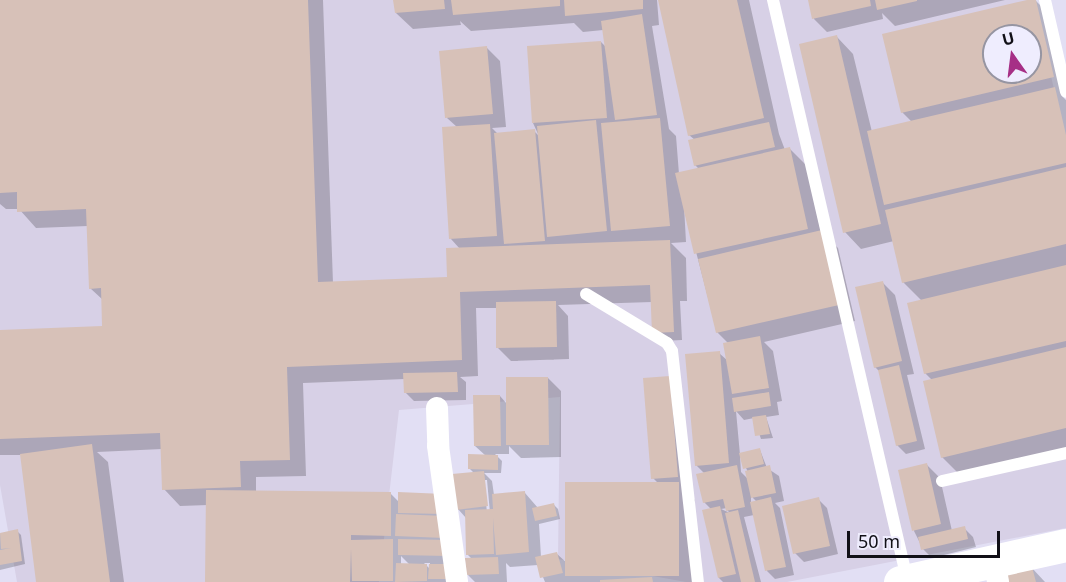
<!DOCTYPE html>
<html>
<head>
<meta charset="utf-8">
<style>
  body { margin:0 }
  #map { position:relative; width:1066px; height:582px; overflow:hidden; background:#e2dff4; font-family:"Noto Sans",sans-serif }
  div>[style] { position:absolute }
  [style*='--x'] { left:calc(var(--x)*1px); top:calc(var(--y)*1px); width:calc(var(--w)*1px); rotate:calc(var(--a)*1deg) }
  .industrial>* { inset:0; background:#d7d0e6 }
  .shadow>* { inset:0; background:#0003 }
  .building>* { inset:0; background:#d7c1b8 }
  .lane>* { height:12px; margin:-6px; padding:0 6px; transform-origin:6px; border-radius:6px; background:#fff }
  .street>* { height:22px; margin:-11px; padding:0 11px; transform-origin:11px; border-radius:11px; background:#fff }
  .secondary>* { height:33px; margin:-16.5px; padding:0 16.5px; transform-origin:16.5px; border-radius:16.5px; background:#fff }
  span { translate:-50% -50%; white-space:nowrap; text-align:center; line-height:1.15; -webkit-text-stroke:6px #efedfe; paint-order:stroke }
  .north { position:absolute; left:982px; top:24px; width:60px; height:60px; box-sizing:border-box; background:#efedfe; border:2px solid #9695a2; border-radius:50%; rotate:346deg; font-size:16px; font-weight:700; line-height:24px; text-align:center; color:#111017 }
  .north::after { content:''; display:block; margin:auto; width:21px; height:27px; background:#a62f86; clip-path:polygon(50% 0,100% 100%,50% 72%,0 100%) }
  .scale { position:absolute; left:847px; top:531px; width:153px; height:27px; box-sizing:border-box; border:3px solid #111017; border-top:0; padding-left:8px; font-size:18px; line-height:21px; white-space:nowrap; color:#111017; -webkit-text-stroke:4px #efedfe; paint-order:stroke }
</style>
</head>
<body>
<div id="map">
  <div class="industrial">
    <i style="clip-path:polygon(evenodd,0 0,1034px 0,1066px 143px,1066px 528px,787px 582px,686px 582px,558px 559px,560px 397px,399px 410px,379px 582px,17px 582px,0 485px,0 0,994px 36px,1030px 36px,1030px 72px,994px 72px,994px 36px)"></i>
  </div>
  <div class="shadow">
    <i style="clip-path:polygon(evenodd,0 0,323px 0,333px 283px,449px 279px,460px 249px,451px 239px,457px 127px,447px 118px,487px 48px,500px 61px,506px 127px,492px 128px,498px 134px,534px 131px,539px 136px,533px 123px,601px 42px,606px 47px,603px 30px,583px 32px,574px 23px,471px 31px,460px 21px,461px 25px,413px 29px,396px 13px,395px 0,657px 0,659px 25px,652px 26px,669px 129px,676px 136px,679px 174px,699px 169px,695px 165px,695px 140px,689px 135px,659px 0,749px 0,779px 134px,785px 150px,790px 149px,806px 165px,821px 232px,838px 248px,855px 321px,764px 342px,773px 351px,782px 401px,777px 402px,779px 415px,766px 417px,773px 438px,761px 439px,754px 418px,744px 420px,736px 411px,740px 455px,760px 450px,767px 468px,779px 476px,784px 501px,775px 503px,780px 508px,794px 575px,775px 579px,767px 571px,754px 515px,744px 517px,761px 582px,723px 582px,719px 578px,711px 509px,704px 502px,705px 474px,696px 465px,719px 353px,728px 361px,728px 343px,717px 332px,684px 206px,686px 242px,671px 243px,686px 258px,687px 301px,680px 301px,682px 340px,662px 341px,652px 302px,558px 305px,568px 316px,569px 359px,511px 361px,498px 348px,497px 308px,476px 308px,478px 376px,460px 377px,466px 382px,466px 400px,414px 401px,405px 392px,405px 379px,303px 383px,306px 476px,256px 477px,256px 492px,390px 493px,399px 502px,443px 495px,451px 582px,207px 582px,208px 505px,180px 506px,164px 489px,162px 449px,97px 452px,108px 462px,124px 582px,38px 582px,21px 455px,0 455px,0 332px,103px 328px,103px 300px,90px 288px,88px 226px,36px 228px,19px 209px,6px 209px,0 204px,0 0,740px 456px,748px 472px,748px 479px,741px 472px,740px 456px,0 0,751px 489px,753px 498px,757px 502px,751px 503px,751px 489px,0 0,727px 508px,727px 510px,730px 513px,721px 509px,727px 508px,0 0,401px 556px,410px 565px,401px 565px,401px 556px,0 0,424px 563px,430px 563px,430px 569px,424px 563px)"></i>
    <i style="clip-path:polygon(809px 0,1005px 0,895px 26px,882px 13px,883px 19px,827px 32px,814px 19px)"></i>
    <i style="clip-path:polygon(evenodd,1035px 0,1051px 16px,1066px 94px,1061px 95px,1066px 100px,1066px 449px,959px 474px,942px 457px,932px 380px,925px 373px,922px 301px,903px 282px,894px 241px,861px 249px,845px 232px,837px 37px,853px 54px,872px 132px,912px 122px,902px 112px,1035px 0,994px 36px,1030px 36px,1030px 72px,994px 72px,994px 36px)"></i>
    <i style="clip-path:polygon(882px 282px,895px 295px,914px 374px,907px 375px,925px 449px,906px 454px,897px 445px,880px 372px,875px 367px)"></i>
    <i style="clip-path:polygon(evenodd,669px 377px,685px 490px,695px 500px,695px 582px,545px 582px,538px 565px,510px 567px,506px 563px,507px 582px,475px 582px,468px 575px,473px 560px,467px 554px,466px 518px,458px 509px,474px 473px,469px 468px,486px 456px,475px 446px,500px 396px,507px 404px,548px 378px,561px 391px,561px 457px,521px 458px,509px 446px,509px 454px,495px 454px,502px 461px,501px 473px,484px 473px,492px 481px,494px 495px,525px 493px,538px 508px,554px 505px,558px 509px,560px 519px,539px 524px,541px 557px,557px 554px,567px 563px,658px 483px,653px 478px,669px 377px,484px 480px,487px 480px,490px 513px,487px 513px,484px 480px)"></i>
    <i style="clip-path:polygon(927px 465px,940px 478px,952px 531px,964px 528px,973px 537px,976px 547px,932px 558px,923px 549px,914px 531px)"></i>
    <i style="clip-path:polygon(818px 499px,827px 508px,838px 554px,804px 562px,795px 553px)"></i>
    <i style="clip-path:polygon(17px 531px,21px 535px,25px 564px,0 570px,0 534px)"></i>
    <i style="clip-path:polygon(1032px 568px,1045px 582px,1001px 582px)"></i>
  </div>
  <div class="building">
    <i style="clip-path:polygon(0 0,308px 0,318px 282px,447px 277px,446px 248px,670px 240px,674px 332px,652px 333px,650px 285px,460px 292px,462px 360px,287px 367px,290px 460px,240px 461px,241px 487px,162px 490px,160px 433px,0 439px,0 330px,102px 326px,101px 288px,89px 289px,86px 209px,17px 212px,17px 192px,0 193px)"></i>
    <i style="clip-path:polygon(393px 0,444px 0,445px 9px,395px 13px)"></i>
    <i style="clip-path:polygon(451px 0,560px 0,560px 6px,453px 15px)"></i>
    <i style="clip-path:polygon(564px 0,643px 0,643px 9px,565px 16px)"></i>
    <i style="clip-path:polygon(658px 0,737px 0,764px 118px,688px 136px)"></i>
    <i style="clip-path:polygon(808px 0,870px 0,871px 6px,812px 19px)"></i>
    <i style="clip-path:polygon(875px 0,917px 0,917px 1px,877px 10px)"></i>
    <i style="clip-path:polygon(evenodd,1027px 0,1036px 0,1054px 77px,901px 113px,882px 34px,1027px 0,994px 36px,1030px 36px,1030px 72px,994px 72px,994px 36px)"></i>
    <i style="clip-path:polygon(642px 14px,657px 115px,615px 120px,601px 21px)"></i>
    <i style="clip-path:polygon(837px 35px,881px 224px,843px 233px,799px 44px)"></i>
    <i style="clip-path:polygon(601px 41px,607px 118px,532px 123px,527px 46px)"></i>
    <i style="clip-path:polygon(487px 46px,493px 114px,445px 118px,439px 51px)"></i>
    <i style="clip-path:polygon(1055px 87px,1066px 135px,1066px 163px,884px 205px,867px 131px)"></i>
    <i style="clip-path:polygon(660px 118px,670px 226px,611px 231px,601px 123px)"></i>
    <i style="clip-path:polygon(596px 120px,607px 231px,547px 237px,537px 126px)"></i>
    <i style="clip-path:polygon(769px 122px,775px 147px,694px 166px,688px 140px)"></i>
    <i style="clip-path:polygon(490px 124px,497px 236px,449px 239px,442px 127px)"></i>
    <i style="clip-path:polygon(535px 129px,545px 241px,504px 244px,494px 133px)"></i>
    <i style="clip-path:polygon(790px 147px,808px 229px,694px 254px,675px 173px)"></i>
    <i style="clip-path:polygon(1066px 167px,1066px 244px,902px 283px,885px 210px)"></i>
    <i style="clip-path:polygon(822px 230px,839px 305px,716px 333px,698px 259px)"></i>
    <i style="clip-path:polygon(1066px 265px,1066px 341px,924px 374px,907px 303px)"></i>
    <i style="clip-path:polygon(883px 281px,902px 361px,874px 368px,855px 287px)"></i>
    <i style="clip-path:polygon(556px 301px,557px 347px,496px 348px,496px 302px)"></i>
    <i style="clip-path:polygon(760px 336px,769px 388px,732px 394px,723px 343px)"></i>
    <i style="clip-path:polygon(1066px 347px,1066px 428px,941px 458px,923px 381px)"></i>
    <i style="clip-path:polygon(720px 351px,729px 463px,695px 466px,685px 354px)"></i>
    <i style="clip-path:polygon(899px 365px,917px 441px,896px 446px,878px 370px)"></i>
    <i style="clip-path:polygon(457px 372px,458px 392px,404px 393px,403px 373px)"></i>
    <i style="clip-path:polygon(670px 376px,678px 477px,651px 479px,643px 378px)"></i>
    <i style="clip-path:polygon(506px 377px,548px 377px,549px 445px,506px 445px)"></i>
    <i style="clip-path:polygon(769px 392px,771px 406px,734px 412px,732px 398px)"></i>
    <i style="clip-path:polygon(473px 395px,500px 395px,501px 446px,474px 446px)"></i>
    <i style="clip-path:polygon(766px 415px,770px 434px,755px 436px,752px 417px)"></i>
    <i style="clip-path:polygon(92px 444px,110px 582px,36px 582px,20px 454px)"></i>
    <i style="clip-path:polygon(760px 448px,764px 464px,743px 469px,739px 453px)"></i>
    <i style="clip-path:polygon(468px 454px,498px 455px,498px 470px,468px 469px)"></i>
    <i style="clip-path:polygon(927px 463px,941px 524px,912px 531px,898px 470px)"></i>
    <i style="clip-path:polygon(737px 465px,745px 507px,726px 511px,723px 499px,703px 503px,696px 474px)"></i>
    <i style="clip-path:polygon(770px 465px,776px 493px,751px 498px,745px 471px)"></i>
    <i style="clip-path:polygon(484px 471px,488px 506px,456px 510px,452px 474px)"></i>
    <i style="clip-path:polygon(565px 482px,679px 482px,679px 576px,565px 576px)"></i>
    <i style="clip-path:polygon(206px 490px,391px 492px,391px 536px,351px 535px,351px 540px,393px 539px,393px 581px,352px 581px,351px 549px,350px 582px,205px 582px)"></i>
    <i style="clip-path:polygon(525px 491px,529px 552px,496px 555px,493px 518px,494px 554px,466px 555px,465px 510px,493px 509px,492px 494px)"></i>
    <i style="clip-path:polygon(398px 492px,444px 494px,443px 514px,398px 513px)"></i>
    <i style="clip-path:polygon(771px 497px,786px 567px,765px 571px,750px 502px)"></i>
    <i style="clip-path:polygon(819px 497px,830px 546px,793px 554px,782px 506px)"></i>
    <i style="clip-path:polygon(554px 503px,557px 516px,535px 521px,532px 508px)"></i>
    <i style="clip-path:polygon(720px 506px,736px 574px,718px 578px,702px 510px)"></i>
    <i style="clip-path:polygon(738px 510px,755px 582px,741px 582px,725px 513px)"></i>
    <i style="clip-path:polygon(396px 514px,445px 516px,444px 538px,395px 536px)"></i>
    <i style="clip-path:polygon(965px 526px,968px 539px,921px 550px,918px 537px)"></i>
    <i style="clip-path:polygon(18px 529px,22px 561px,0 565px,0 550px,11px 548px,1px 549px,0 533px)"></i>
    <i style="clip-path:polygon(398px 539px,448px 540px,448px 556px,398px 555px)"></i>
    <i style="clip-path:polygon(557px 552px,563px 573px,540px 578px,535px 557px)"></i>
    <i style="clip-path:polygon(498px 557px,499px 574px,466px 575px,465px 558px)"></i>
    <i style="clip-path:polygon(396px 563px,427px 564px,427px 581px,395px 582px)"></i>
    <i style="clip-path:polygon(429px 564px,447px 564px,447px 579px,428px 579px)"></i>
    <i style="clip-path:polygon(1032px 567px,1036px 582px,1000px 582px,998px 574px)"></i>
    <i style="clip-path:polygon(652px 577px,653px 582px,600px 582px,600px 580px)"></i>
  </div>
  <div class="lane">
    <i style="--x:773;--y:0;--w:594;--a:76.97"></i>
    <i style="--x:1045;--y:0;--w:94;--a:77.1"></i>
    <i style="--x:586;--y:294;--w:95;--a:31.2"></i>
    <i style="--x:667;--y:343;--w:9;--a:58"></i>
    <i style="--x:672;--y:351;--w:232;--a:83.6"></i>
    <i style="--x:942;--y:481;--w:127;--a:-12.7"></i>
  </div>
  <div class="street">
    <i style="--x:437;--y:408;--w:38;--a:88"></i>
    <i style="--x:438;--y:446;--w:137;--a:82"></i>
    <i style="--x:994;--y:561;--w:21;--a:79"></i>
  </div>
  <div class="secondary">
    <i style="--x:900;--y:582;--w:170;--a:-12.6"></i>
  </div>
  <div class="north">U</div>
  <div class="scale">50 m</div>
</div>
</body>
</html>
